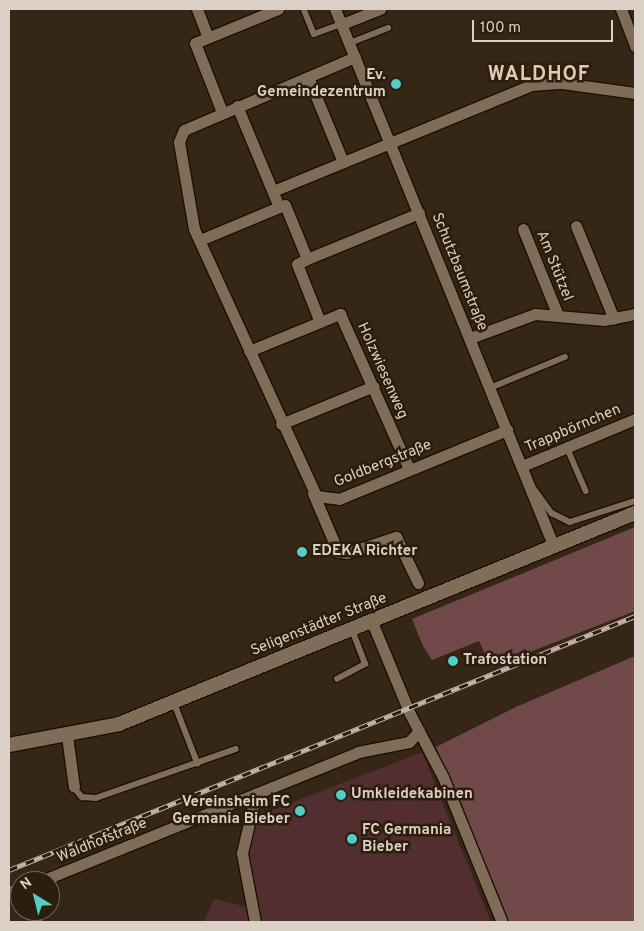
<!DOCTYPE html>
<html>
<head>
<meta charset="utf-8">
<style>
  body { margin:0 }
  #map { position:relative; width:644px; height:931px; overflow:hidden; background:#362616; font-family:Overpass,sans-serif }
  div>[style] { position:absolute }
  [style*='--x'] { left:calc(var(--x)*1px); top:calc(var(--y)*1px); width:calc(var(--w)*1px); rotate:calc(var(--a)*1deg) }
  .green>* { inset:0; background:#522e30 }
  .forest>* { inset:0; background:#72494b }
  .roads { filter:drop-shadow(1px 0 #1d0f02) drop-shadow(-1px 0 #1d0f02) drop-shadow(0 1px #1d0f02) drop-shadow(0 -1px #1d0f02) }
  .service>* { height:5.5px; margin:-2.75px; padding:0 2.75px; transform-origin:2.75px; border-radius:2.75px; background:#7f6c59 }
  .minor>* { height:11px; margin:-5.5px; padding:0 5.5px; transform-origin:5.5px; border-radius:5.5px; background:#7f6c59 }
  .tertiary>* { height:14px; margin:-7px; padding:0 7px; transform-origin:7px; border-radius:7px; background:#7f6c59 }
  .rail>* { height:5px; margin-top:-2.5px; transform-origin:0; background:repeating-linear-gradient(90deg,#2c1d0c 0 9px,#c3b7ac 0 18px); box-sizing:border-box; border-block:1px solid #c3b7ac }
  .dots>* { width:14px; height:14px; translate:-50% -50%; box-sizing:border-box; border:2px solid #2c1d0c; border-radius:50% }
  span { translate:-50% -50%; white-space:nowrap; text-align:center; line-height:1.15; -webkit-text-stroke:5px #2c1d0c; paint-order:stroke }
  .poi-label { font-size:15px; color:#dbd0c6; font-weight:700 }
  .right { translate:-100% -50%; text-align:right }
  .left { translate:0 -50%; text-align:left }
  .street-label { font-size:15px; color:#dbd0c6 }
  .district-label { font-size:20px; color:#dec9b5; font-weight:700; letter-spacing:1px }
  .frame { position:absolute; inset:0; border:10px solid #dbd0c6; pointer-events:none }
  .north { position:absolute; left:10px; top:871px; width:50px; height:50px; box-sizing:border-box; background:#2c1d0c; border:1px solid #726556; border-radius:50%; rotate:324deg; font-size:14px; font-weight:700; line-height:20px; text-align:center; color:#dbd0c6 }
  .north::after { content:''; display:block; margin:auto; width:18px; height:22px; background:#54cdc7; clip-path:polygon(50% 0,100% 100%,50% 72%,0 100%) }
  .scale { position:absolute; left:472px; top:20px; width:141px; height:22px; box-sizing:border-box; border:2px solid #dbd0c6; border-top:0; padding-left:6px; font-size:15px; line-height:18px; white-space:nowrap; color:#dbd0c6; -webkit-text-stroke:4px #2c1d0c; paint-order:stroke }
</style>
</head>
<body>
<div id="map">
  <div class="green">
    <i style="clip-path:polygon(422px 752px,491px 922px,260px 922px,246px 847px,253px 818px)"></i>
    <i style="clip-path:polygon(214px 899px,247px 907px,250px 922px,204px 922px)"></i>
  </div>
  <div class="forest">
    <i style="clip-path:polygon(635px 527px,635px 611px,491px 667px,479px 641px,432px 660px,423px 646px,412px 619px)"></i>
    <i style="clip-path:polygon(635px 656px,635px 922px,508px 922px,436px 747px,516px 707px)"></i>
  </div>
  <div class="roads">
    <div class="service">
      <i style="--x:304;--y:9;--w:27;--a:68"></i>
      <i style="--x:314;--y:34;--w:30;--a:-20"></i>
      <i style="--x:350;--y:43;--w:41;--a:-21.5"></i>
      <i style="--x:490;--y:388;--w:81;--a:-22.5"></i>
      <i style="--x:567;--y:447;--w:48;--a:66.6"></i>
      <i style="--x:535;--y:490;--w:29;--a:54"></i>
      <i style="--x:552;--y:513;--w:20;--a:27"></i>
      <i style="--x:570;--y:522;--w:68;--a:-17.9"></i>
      <i style="--x:337;--y:679;--w:32;--a:-28"></i>
      <i style="--x:365;--y:664;--w:36;--a:-111"></i>
      <i style="--x:174;--y:702;--w:66;--a:68.8"></i>
      <i style="--x:74;--y:787;--w:13;--a:51"></i>
      <i style="--x:82;--y:797;--w:14;--a:4"></i>
      <i style="--x:96;--y:798;--w:148;--a:-19.3"></i>
      <i style="--x:50;--y:894;--w:19;--a:-74"></i>
      <i style="--x:39;--y:922;--w:12;--a:-66"></i>
    </div>
    <div class="minor">
      <i style="--x:197;--y:9;--w:30;--a:69"></i>
      <i style="--x:335;--y:9;--w:581;--a:67.85"></i>
      <i style="--x:621;--y:9;--w:40;--a:69"></i>
      <i style="--x:342;--y:24;--w:41;--a:-21.5"></i>
      <i style="--x:355;--y:57;--w:186;--a:156.9"></i>
      <i style="--x:184;--y:130;--w:13;--a:113"></i>
      <i style="--x:179;--y:142;--w:88;--a:80.2"></i>
      <i style="--x:194;--y:229;--w:294;--a:65.4"></i>
      <i style="--x:316;--y:496;--w:23;--a:7"></i>
      <i style="--x:339;--y:499;--w:182;--a:-22.3"></i>
      <i style="--x:308;--y:77;--w:92;--a:67.6"></i>
      <i style="--x:237;--y:106;--w:109;--a:67.4"></i>
      <i style="--x:279;--y:207;--w:6;--a:-18"></i>
      <i style="--x:285;--y:205;--w:58;--a:67.8"></i>
      <i style="--x:307;--y:259;--w:11;--a:153"></i>
      <i style="--x:297;--y:264;--w:62;--a:68.4"></i>
      <i style="--x:320;--y:322;--w:22;--a:-22"></i>
      <i style="--x:340;--y:314;--w:170;--a:66"></i>
      <i style="--x:222;--y:112;--w:74;--a:-111.4"></i>
      <i style="--x:195;--y:43;--w:90;--a:-22.3"></i>
      <i style="--x:273;--y:191;--w:279;--a:-22.3"></i>
      <i style="--x:531;--y:85;--w:31;--a:-4"></i>
      <i style="--x:562;--y:83;--w:74;--a:7.8"></i>
      <i style="--x:576;--y:226;--w:100;--a:67.8"></i>
      <i style="--x:523;--y:229;--w:91;--a:68"></i>
      <i style="--x:200;--y:240;--w:86;--a:-22.7"></i>
      <i style="--x:307;--y:259;--w:121;--a:-22.3"></i>
      <i style="--x:470;--y:338;--w:69;--a:-20.3"></i>
      <i style="--x:535;--y:314;--w:69;--a:5"></i>
      <i style="--x:604;--y:320;--w:32;--a:-11"></i>
      <i style="--x:249;--y:351;--w:77;--a:-22.2"></i>
      <i style="--x:281;--y:424;--w:100;--a:-22.2"></i>
      <i style="--x:522;--y:466;--w:122;--a:-22.6"></i>
      <i style="--x:313;--y:493;--w:64;--a:67"></i>
      <i style="--x:338;--y:552;--w:9;--a:6"></i>
      <i style="--x:347;--y:553;--w:52;--a:-18.1"></i>
      <i style="--x:396;--y:537;--w:51;--a:64.4"></i>
      <i style="--x:372;--y:622;--w:100;--a:67.6"></i>
      <i style="--x:410;--y:714;--w:71;--a:62.4"></i>
      <i style="--x:443;--y:777;--w:157;--a:67.9"></i>
      <i style="--x:67;--y:736;--w:51;--a:82.2"></i>
      <i style="--x:41;--y:881;--w:342;--a:-22.1"></i>
      <i style="--x:358;--y:752;--w:52;--a:-11.1"></i>
      <i style="--x:409;--y:742;--w:15;--a:-48"></i>
      <i style="--x:9;--y:892;--w:12;--a:-20"></i>
      <i style="--x:255;--y:922;--w:70;--a:-100.7"></i>
      <i style="--x:242;--y:853;--w:61;--a:-76.7"></i>
    </div>
    <div class="tertiary">
      <i style="--x:9;--y:745;--w:112;--a:-10.8"></i>
      <i style="--x:119;--y:724;--w:557;--a:-22.24"></i>
    </div>
  </div>
  <div class="rail">
    <i style="--x:9;--y:870;--w:676;--a:-22.08"></i>
  </div>
  <div class="dots">
    <i style="left:396px;top:84px;background:#54cdc7"></i>
    <i style="left:302px;top:552px;background:#54cdc7"></i>
    <i style="left:453px;top:661px;background:#54cdc7"></i>
    <i style="left:341px;top:795px;background:#54cdc7"></i>
    <i style="left:300px;top:811px;background:#54cdc7"></i>
    <i style="left:352px;top:839px;background:#54cdc7"></i>
  </div>
  <div class="poi-label">
    <span class="right" style="left:386px;top:84px">Ev.<br>Gemeindezentrum</span>
    <span class="left" style="left:312px;top:552px">EDEKA Richter</span>
    <span class="left" style="left:463px;top:661px">Trafostation</span>
    <span class="left" style="left:351px;top:795px">Umkleidekabinen</span>
    <span class="right" style="left:290px;top:811px">Vereinsheim FC<br>Germania Bieber</span>
    <span class="left" style="left:362px;top:839px">FC Germania<br>Bieber</span>
  </div>
  <div class="street-label">
    <span style="left:554px;top:266px;rotate:68deg">Am Stützel</span>
    <span style="left:459px;top:272px;rotate:68deg">Schutzbaumstraße</span>
    <span style="left:382px;top:371px;rotate:66deg">Holzwiesenweg</span>
    <span style="left:573px;top:429px;rotate:-23deg">Trappbörnchen</span>
    <span style="left:383px;top:464px;rotate:-22deg">Goldbergstraße</span>
    <span style="left:319px;top:625px;rotate:-22deg">Seligenstädter Straße</span>
    <span style="left:102px;top:841px;rotate:-22deg">Waldhofstraße</span>
  </div>
  <div class="district-label">
    <span style="left:539px;top:75px">WALDHOF</span>
  </div>
  <div class="frame"></div>
  <div class="north">N</div>
  <div class="scale">100 m</div>
</div>
</body>
</html>
